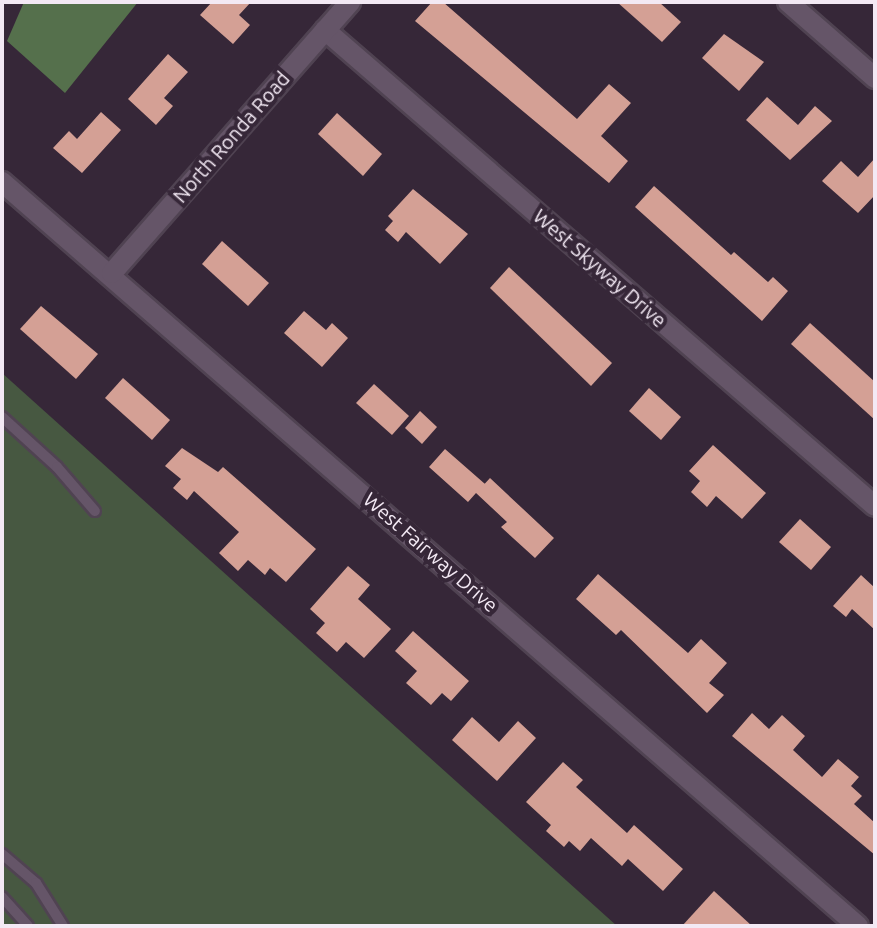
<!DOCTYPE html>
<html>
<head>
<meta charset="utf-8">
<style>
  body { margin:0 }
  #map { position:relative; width:877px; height:928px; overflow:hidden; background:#362738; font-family:Ubuntu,sans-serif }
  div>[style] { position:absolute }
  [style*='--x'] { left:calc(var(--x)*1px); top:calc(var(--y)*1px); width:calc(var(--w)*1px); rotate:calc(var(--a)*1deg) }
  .green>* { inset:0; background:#475841 }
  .forest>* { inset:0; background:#55704c }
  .building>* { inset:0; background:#d4a095 }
  .roads { filter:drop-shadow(2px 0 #504352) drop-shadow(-2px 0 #504352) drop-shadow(0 2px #504352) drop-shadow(0 -2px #504352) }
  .service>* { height:10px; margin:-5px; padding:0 5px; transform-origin:5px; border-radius:5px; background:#655568 }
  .minor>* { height:20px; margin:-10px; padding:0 10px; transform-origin:10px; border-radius:10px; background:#655568 }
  span { translate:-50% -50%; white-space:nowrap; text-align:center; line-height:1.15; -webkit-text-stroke:8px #362738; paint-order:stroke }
  .street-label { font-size:20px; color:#f3e9f4 }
  .frame { position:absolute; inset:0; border:4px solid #f3e9f4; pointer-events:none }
</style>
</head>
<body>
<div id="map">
  <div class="green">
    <i style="clip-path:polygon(2px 373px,617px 926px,2px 926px)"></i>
  </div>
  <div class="forest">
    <i style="clip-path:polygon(24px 2px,138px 2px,65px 93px,7px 41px)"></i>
  </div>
  <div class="building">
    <i style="clip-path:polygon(212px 2px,251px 2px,239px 15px,250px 25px,233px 44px,200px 15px)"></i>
    <i style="clip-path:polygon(432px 2px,443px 2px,577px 119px,609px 84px,631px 103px,601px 136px,628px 161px,609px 183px,415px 21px)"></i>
    <i style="clip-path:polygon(617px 2px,659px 2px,681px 22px,662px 42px)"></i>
    <i style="clip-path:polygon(724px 34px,764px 62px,739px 91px,702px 58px)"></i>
    <i style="clip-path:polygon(168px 54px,188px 72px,164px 98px,173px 106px,156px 125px,128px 99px)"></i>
    <i style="clip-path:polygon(767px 97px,798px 125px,815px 106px,832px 121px,790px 160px,746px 120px)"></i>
    <i style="clip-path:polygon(101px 112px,121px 130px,82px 173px,53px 148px,69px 131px,77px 139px)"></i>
    <i style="clip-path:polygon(337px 113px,382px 154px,363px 176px,318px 134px)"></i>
    <i style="clip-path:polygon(875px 158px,875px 195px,858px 213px,822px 181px,841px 161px,858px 177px)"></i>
    <i style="clip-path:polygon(654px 186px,731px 255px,734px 252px,768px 282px,773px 277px,788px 291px,762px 321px,635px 207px)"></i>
    <i style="clip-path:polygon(413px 189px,468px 234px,440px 264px,406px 232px,398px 242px,385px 230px,393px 221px,388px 216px)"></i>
    <i style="clip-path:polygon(222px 241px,269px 283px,248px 306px,202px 264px)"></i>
    <i style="clip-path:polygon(509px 267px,612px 363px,591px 386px,490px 288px)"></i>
    <i style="clip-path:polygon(41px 306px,98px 354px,76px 379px,20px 329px)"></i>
    <i style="clip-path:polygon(304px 311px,326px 330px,332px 323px,348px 338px,322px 367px,284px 333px)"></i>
    <i style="clip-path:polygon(810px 323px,875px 382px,875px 420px,791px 344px)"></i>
    <i style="clip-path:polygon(123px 378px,170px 420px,152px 440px,105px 398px)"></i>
    <i style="clip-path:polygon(374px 384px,409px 416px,392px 435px,356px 403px)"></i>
    <i style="clip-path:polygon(649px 388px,681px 417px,661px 440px,629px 411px)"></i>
    <i style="clip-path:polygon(420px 411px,437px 427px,422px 444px,405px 428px)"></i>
    <i style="clip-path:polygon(713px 445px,766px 493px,742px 519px,716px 496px,707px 507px,691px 492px,700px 481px,689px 471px)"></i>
    <i style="clip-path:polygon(182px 448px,218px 472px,223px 467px,316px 549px,286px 582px,270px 568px,265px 575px,248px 560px,238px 571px,219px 553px,239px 532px,194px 491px,187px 500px,173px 488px,181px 479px,165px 466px)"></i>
    <i style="clip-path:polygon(445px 449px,485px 484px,479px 490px,490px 478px,554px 538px,535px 558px,501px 527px,507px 522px,476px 493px,468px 502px,429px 467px)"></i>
    <i style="clip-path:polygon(800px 519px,831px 547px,811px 570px,779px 542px)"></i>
    <i style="clip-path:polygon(348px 566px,370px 585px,358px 599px,391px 629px,364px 658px,346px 642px,337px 652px,316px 633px,325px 623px,310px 609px)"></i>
    <i style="clip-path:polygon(598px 574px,688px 653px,701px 639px,727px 663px,709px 683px,724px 695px,707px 713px,621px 630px,616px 635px,576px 599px)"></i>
    <i style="clip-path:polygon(861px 575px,875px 588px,875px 630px,852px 609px,846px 617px,833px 606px)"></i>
    <i style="clip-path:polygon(413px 631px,469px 681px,451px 701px,442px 693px,431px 705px,406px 683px,417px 671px,395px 651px)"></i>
    <i style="clip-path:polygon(752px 713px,769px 729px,782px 715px,805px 736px,793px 750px,822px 777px,838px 759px,859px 777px,851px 786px,862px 796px,854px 804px,875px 823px,875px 855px,732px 736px)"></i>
    <i style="clip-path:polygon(472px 717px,499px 742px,518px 721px,536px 738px,497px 781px,452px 740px)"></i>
    <i style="clip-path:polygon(563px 762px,583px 780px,576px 787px,627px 833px,634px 825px,683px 869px,663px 891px,628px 859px,622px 866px,591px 838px,580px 851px,569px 841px,564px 847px,546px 831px,551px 825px,526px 802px)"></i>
    <i style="clip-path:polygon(714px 891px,752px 926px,682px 926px)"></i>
  </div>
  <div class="roads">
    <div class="service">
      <i style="--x:2;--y:417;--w:74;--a:42.3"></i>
      <i style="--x:57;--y:467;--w:58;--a:49.2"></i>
      <i style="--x:2;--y:854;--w:45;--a:40.5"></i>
      <i style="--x:36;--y:883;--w:51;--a:57.9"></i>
      <i style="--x:2;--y:897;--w:39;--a:48"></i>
    </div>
    <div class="minor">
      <i style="--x:788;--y:2;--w:116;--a:41.1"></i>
      <i style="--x:325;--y:30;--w:727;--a:40.87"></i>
      <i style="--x:2;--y:182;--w:1134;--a:41"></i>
      <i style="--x:112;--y:273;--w:361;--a:-48.7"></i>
    </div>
  </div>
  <div class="street-label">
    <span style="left:231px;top:137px;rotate:-49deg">North Ronda Road</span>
    <span style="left:600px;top:268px;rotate:41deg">West Skyway Drive</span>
    <span style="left:431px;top:552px;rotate:41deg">West Fairway Drive</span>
  </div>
  <div class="frame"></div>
</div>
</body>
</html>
